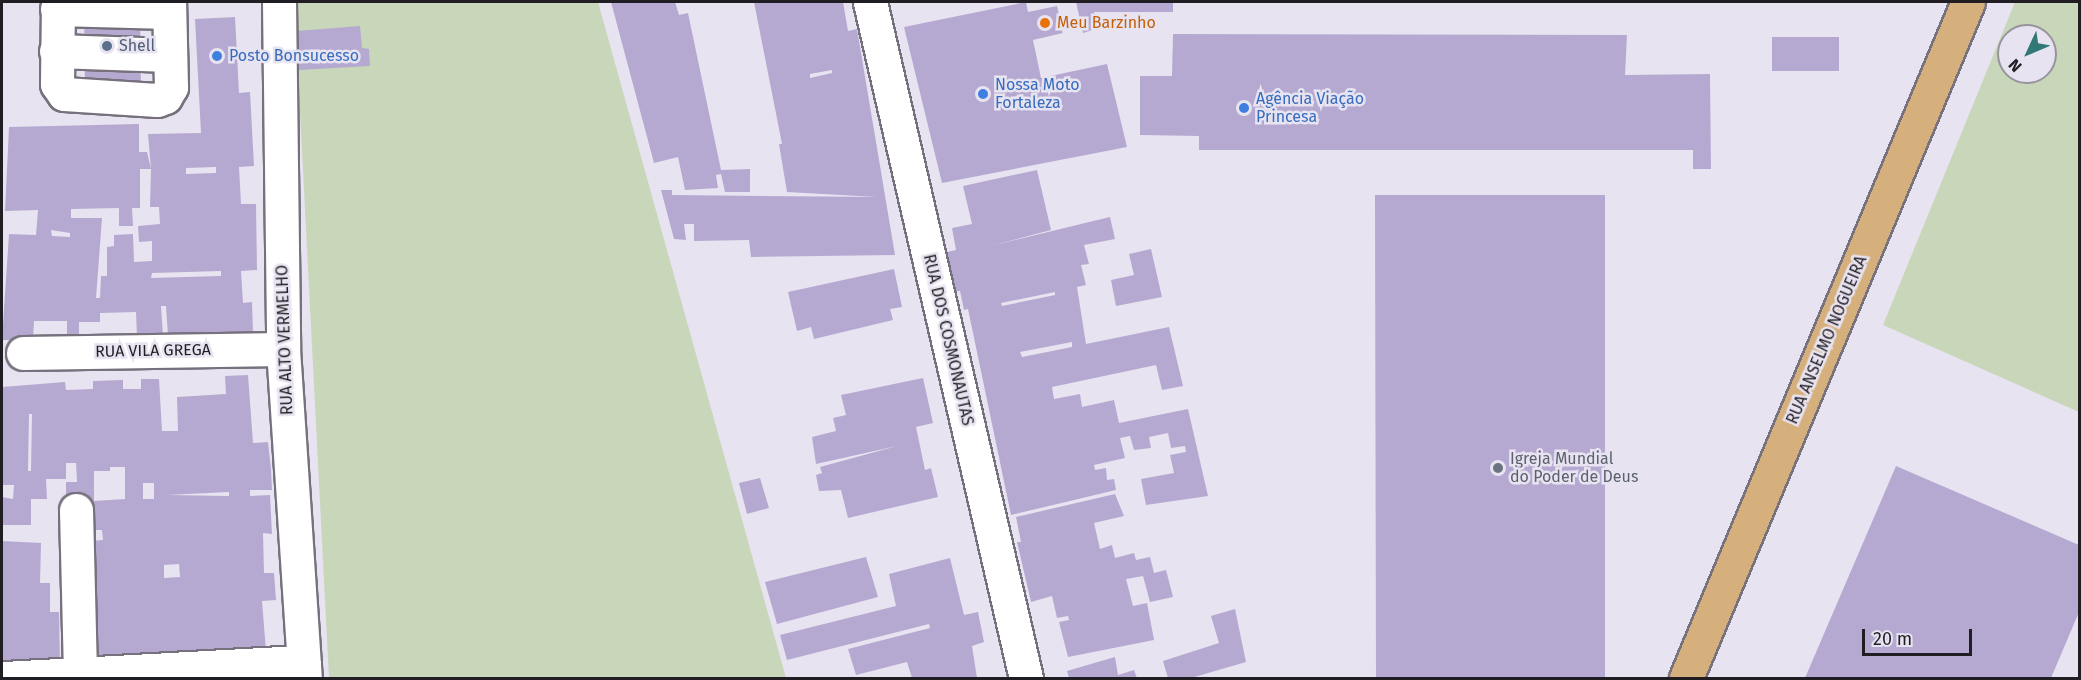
<!DOCTYPE html>
<html>
<head>
<meta charset="utf-8">
<style>
  body { margin:0 }
  #map { position:relative; width:2081px; height:680px; overflow:hidden; background:#e8e3f0; font-family:"Fira Sans",sans-serif }
  div>[style] { position:absolute }
  [style*='--x'] { left:calc(var(--x)*1px); top:calc(var(--y)*1px); width:calc(var(--w)*1px); rotate:calc(var(--a)*1deg) }
  .green>* { inset:0; background:#c8d6ba }
  .building>* { inset:0; background:#b6a9d1 }
  .roads { filter:drop-shadow(2px 0 #77717d) drop-shadow(-2px 0 #77717d) drop-shadow(0 2px #77717d) drop-shadow(0 -2px #77717d) }
  .minor>* { height:33px; margin:-16.5px; padding:0 16.5px; transform-origin:16.5px; border-radius:16.5px; background:#fff }
  .major>* { height:33px; margin:-16.5px; padding:0 16.5px; transform-origin:16.5px; border-radius:16.5px; background:#d6b07c }
  .dots>* { width:16px; height:16px; translate:-50% -50%; box-sizing:border-box; border:3px solid #e8e3f0; border-radius:50% }
  span { translate:-50% -50%; white-space:nowrap; text-align:center; line-height:1.15; -webkit-text-stroke:5px #e8e3f0; paint-order:stroke }
  .food-label { font-size:16px; color:#c56008 }
  .left { translate:0 -50%; text-align:left }
  .service-label { font-size:16px; color:#4e5e75 }
  .shop-label { font-size:16px; color:#366cbe }
  .street-label { font-size:16px; color:#201e23 }
  .worship-label { font-size:16px; color:#5b616d }
  .frame { position:absolute; inset:0; border:3px solid #201e23; pointer-events:none }
  .north { position:absolute; left:1997px; top:24px; width:60px; height:60px; box-sizing:border-box; background:#e8e3f0; border:2px solid #98949e; border-radius:50%; rotate:226deg; font-size:16px; font-weight:700; line-height:24px; text-align:center; color:#201e23 }
  .north::after { content:''; display:block; margin:auto; width:21px; height:27px; background:#307976; clip-path:polygon(50% 0,100% 100%,50% 72%,0 100%) }
  .scale { position:absolute; left:1862px; top:629px; width:110px; height:27px; box-sizing:border-box; border:3px solid #201e23; border-top:0; padding-left:8px; font-size:18px; line-height:21px; white-space:nowrap; color:#201e23; -webkit-text-stroke:4px #e8e3f0; paint-order:stroke }
</style>
</head>
<body>
<div id="map">
  <div class="green">
    <i style="clip-path:polygon(298px 2px,598px 2px,786px 678px,329px 678px,295px 14px)"></i>
    <i style="clip-path:polygon(evenodd,2015px 2px,2079px 2px,2079px 412px,1883px 325px,2015px 2px,2009px 36px,2045px 36px,2045px 72px,2009px 72px,2009px 36px)"></i>
  </div>
  <div class="building">
    <i style="clip-path:polygon(84px 2px,140px 2px,141px 96px,85px 96px)"></i>
    <i style="clip-path:polygon(611px 2px,675px 2px,679px 15px,688px 13px,721px 170px,750px 169px,750px 192px,725px 192px,721px 174px,716px 175px,718px 188px,685px 190px,678px 157px,654px 163px)"></i>
    <i style="clip-path:polygon(evenodd,754px 2px,843px 2px,848px 31px,857px 29px,895px 255px,751px 257px,749px 240px,694px 241px,694px 224px,684px 224px,686px 240px,674px 239px,661px 190px,672px 190px,672px 195px,877px 197px,787px 192px,779px 144px,782px 144px,754px 2px,832px 70px,832px 73px,810px 78px,810px 74px,832px 70px)"></i>
    <i style="clip-path:polygon(1026px 2px,1028px 12px,1057px 6px,1063px 33px,1033px 40px,1041px 78px,1107px 64px,1127px 147px,942px 183px,904px 27px)"></i>
    <i style="clip-path:polygon(1076px 2px,1173px 2px,1173px 12px,1094px 12px,1099px 28px,1083px 33px)"></i>
    <i style="clip-path:polygon(evenodd,235px 17px,239px 93px,250px 92px,254px 166px,239px 167px,241px 204px,256px 204px,257px 270px,241px 271px,243px 303px,252px 302px,253px 332px,168px 336px,166px 306px,161px 306px,163px 336px,137px 337px,136px 312px,100px 313px,100px 322px,79px 322px,79px 337px,67px 338px,67px 321px,34px 321px,33px 340px,2px 340px,9px 234px,36px 235px,38px 210px,5px 211px,9px 127px,139px 124px,139px 152px,147px 152px,151px 169px,148px 134px,201px 133px,195px 19px,235px 17px,216px 167px,216px 173px,186px 174px,186px 168px,216px 167px,235px 17px,140px 169px,151px 169px,150px 207px,159px 207px,160px 224px,138px 226px,139px 242px,152px 241px,152px 261px,134px 262px,133px 234px,114px 235px,114px 246px,107px 247px,107px 276px,101px 276px,100px 298px,96px 298px,102px 218px,71px 218px,71px 209px,119px 208px,119px 226px,133px 226px,132px 208px,140px 208px,140px 169px,235px 17px,51px 230px,70px 233px,70px 237px,52px 236px,51px 230px,235px 17px,221px 271px,221px 276px,151px 278px,152px 273px,221px 271px)"></i>
    <i style="clip-path:polygon(360px 26px,362px 48px,369px 49px,370px 66px,299px 70px,297px 31px)"></i>
    <i style="clip-path:polygon(1173px 34px,1627px 35px,1625px 75px,1710px 74px,1711px 169px,1693px 169px,1693px 150px,1199px 150px,1199px 136px,1140px 135px,1140px 76px,1172px 76px)"></i>
    <i style="clip-path:polygon(1772px 37px,1839px 37px,1839px 71px,1772px 71px)"></i>
    <i style="clip-path:polygon(evenodd,1037px 170px,1051px 230px,990px 246px,1110px 217px,1115px 239px,1084px 245px,1089px 264px,1081px 265px,1086px 285px,1077px 287px,1086px 344px,1169px 327px,1183px 386px,1162px 390px,1156px 365px,1052px 387px,1054px 399px,1080px 394px,1082px 407px,1114px 400px,1119px 423px,1188px 409px,1208px 496px,1146px 505px,1141px 479px,1174px 473px,1170px 455px,1186px 452px,1185px 446px,1171px 448px,1168px 433px,1149px 437px,1151px 448px,1134px 450px,1130px 436px,1120px 438px,1125px 458px,1094px 465px,1095px 470px,1106px 468px,1107px 480px,1114px 479px,1116px 490px,1011px 515px,968px 309px,964px 310px,960px 291px,956px 291px,947px 252px,956px 250px,952px 228px,972px 224px,963px 186px,1037px 170px,1055px 292px,1055px 295px,1002px 306px,1001px 303px,1055px 292px,1037px 170px,1072px 342px,1072px 347px,1022px 357px,1020px 352px,1072px 342px)"></i>
    <i style="clip-path:polygon(1375px 195px,1605px 195px,1605px 678px,1376px 678px)"></i>
    <i style="clip-path:polygon(1151px 249px,1162px 297px,1116px 306px,1111px 280px,1134px 275px,1129px 254px)"></i>
    <i style="clip-path:polygon(894px 269px,902px 307px,890px 309px,893px 320px,814px 339px,811px 327px,797px 331px,788px 292px)"></i>
    <i style="clip-path:polygon(evenodd,248px 375px,253px 443px,268px 442px,271px 469px,272px 490px,250px 490px,250px 496px,270px 495px,272px 534px,263px 533px,264px 573px,274px 573px,276px 600px,262px 601px,266px 651px,96px 662px,89px 541px,103px 540px,102px 530px,85px 530px,66px 500px,66px 482px,77px 482px,76px 463px,66px 463px,66px 479px,46px 479px,47px 499px,31px 499px,31px 525px,2px 525px,2px 497px,13px 499px,14px 485px,2px 485px,2px 387px,65px 382px,66px 390px,93px 389px,93px 381px,123px 380px,123px 389px,141px 389px,141px 379px,159px 379px,162px 431px,178px 431px,177px 397px,226px 394px,225px 376px,248px 375px,29px 414px,32px 414px,31px 471px,28px 471px,29px 414px,248px 375px,110px 467px,125px 467px,125px 499px,94px 501px,94px 471px,110px 471px,110px 467px,248px 375px,143px 483px,154px 483px,154px 499px,143px 499px,143px 483px,248px 375px,229px 492px,229px 496px,167px 495px,229px 492px,248px 375px,179px 564px,180px 577px,164px 578px,164px 565px,179px 564px)"></i>
    <i style="clip-path:polygon(923px 378px,933px 423px,916px 427px,925px 470px,931px 468px,938px 497px,848px 518px,841px 490px,819px 491px,816px 475px,822px 473px,820px 467px,897px 446px,816px 464px,812px 437px,836px 431px,833px 418px,846px 415px,841px 395px)"></i>
    <i style="clip-path:polygon(1896px 466px,2079px 545px,2079px 612px,2051px 678px,1805px 678px)"></i>
    <i style="clip-path:polygon(760px 478px,769px 508px,747px 514px,739px 483px)"></i>
    <i style="clip-path:polygon(1115px 494px,1124px 516px,1094px 523px,1100px 549px,1112px 545px,1115px 558px,1134px 553px,1136px 560px,1150px 557px,1154px 573px,1166px 570px,1173px 597px,1150px 602px,1143px 576px,1126px 579px,1133px 606px,1147px 603px,1154px 640px,1068px 657px,1059px 622px,1069px 620px,1068px 616px,1057px 618px,1052px 596px,1031px 602px,1017px 542px,1021px 542px,1016px 517px)"></i>
    <i style="clip-path:polygon(2px 541px,41px 543px,40px 583px,50px 583px,50px 612px,59px 612px,60px 665px,2px 665px)"></i>
    <i style="clip-path:polygon(866px 557px,878px 597px,777px 624px,765px 582px)"></i>
    <i style="clip-path:polygon(950px 558px,964px 615px,978px 612px,984px 642px,972px 646px,977px 678px,912px 678px,907px 662px,856px 675px,848px 649px,930px 628px,929px 624px,787px 660px,780px 635px,896px 606px,889px 574px)"></i>
    <i style="clip-path:polygon(1235px 609px,1246px 662px,1191px 678px,1168px 678px,1163px 661px,1219px 643px,1211px 616px)"></i>
    <i style="clip-path:polygon(1115px 657px,1118px 675px,1134px 670px,1137px 678px,1069px 678px,1067px 671px)"></i>
  </div>
  <div class="roads">
    <div class="minor">
      <i style="--x:58;--y:2;--w:82;--a:90.7"></i>
      <i style="--x:57;--y:84;--w:12;--a:55"></i>
      <i style="--x:64;--y:94;--w:93;--a:3.7"></i>
      <i style="--x:157;--y:100;--w:9;--a:-21"></i>
      <i style="--x:165;--y:97;--w:12;--a:-59"></i>
      <i style="--x:171;--y:87;--w:85;--a:-91.3"></i>
      <i style="--x:279;--y:2;--w:347;--a:89.3"></i>
      <i style="--x:283;--y:349;--w:330;--a:86.2"></i>
      <i style="--x:870;--y:2;--w:694;--a:77.01"></i>
      <i style="--x:57;--y:9;--w:112;--a:1.5"></i>
      <i style="--x:56;--y:51;--w:113;--a:2"></i>
      <i style="--x:23;--y:353;--w:260;--a:-0.9"></i>
      <i style="--x:76;--y:510;--w:166;--a:88.6"></i>
      <i style="--x:4;--y:678;--w:300;--a:-3.1"></i>
    </div>
    <div class="major">
      <i style="--x:1686;--y:678;--w:732;--a:-67.36"></i>
    </div>
  </div>
  <div class="dots">
    <i style="left:1045px;top:23px;background:#e8710a"></i>
    <i style="left:107px;top:46px;background:#5c6f8a"></i>
    <i style="left:217px;top:56px;background:#3f7fe0"></i>
    <i style="left:983px;top:94px;background:#3f7fe0"></i>
    <i style="left:1244px;top:108px;background:#3f7fe0"></i>
    <i style="left:1498px;top:468px;background:#6b7280"></i>
  </div>
  <div class="food-label">
    <span class="left" style="left:1057px;top:23px">Meu Barzinho</span>
  </div>
  <div class="service-label">
    <span class="left" style="left:119px;top:46px">Shell</span>
  </div>
  <div class="shop-label">
    <span class="left" style="left:229px;top:56px">Posto Bonsucesso</span>
    <span class="left" style="left:995px;top:94px">Nossa Moto<br>Fortaleza</span>
    <span class="left" style="left:1256px;top:108px">Agência Viação<br>Princesa</span>
  </div>
  <div class="street-label">
    <span style="left:285px;top:340px;rotate:-92deg">RUA ALTO VERMELHO</span>
    <span style="left:948px;top:340px;rotate:77deg">RUA DOS COSMONAUTAS</span>
    <span style="left:1827px;top:340px;rotate:-67deg">RUA ANSELMO NOGUEIRA</span>
    <span style="left:153px;top:351px;rotate:-1deg">RUA VILA GREGA</span>
  </div>
  <div class="worship-label">
    <span class="left" style="left:1510px;top:468px">Igreja Mundial<br>do Poder de Deus</span>
  </div>
  <div class="frame"></div>
  <div class="north">N</div>
  <div class="scale">20 m</div>
</div>
</body>
</html>
